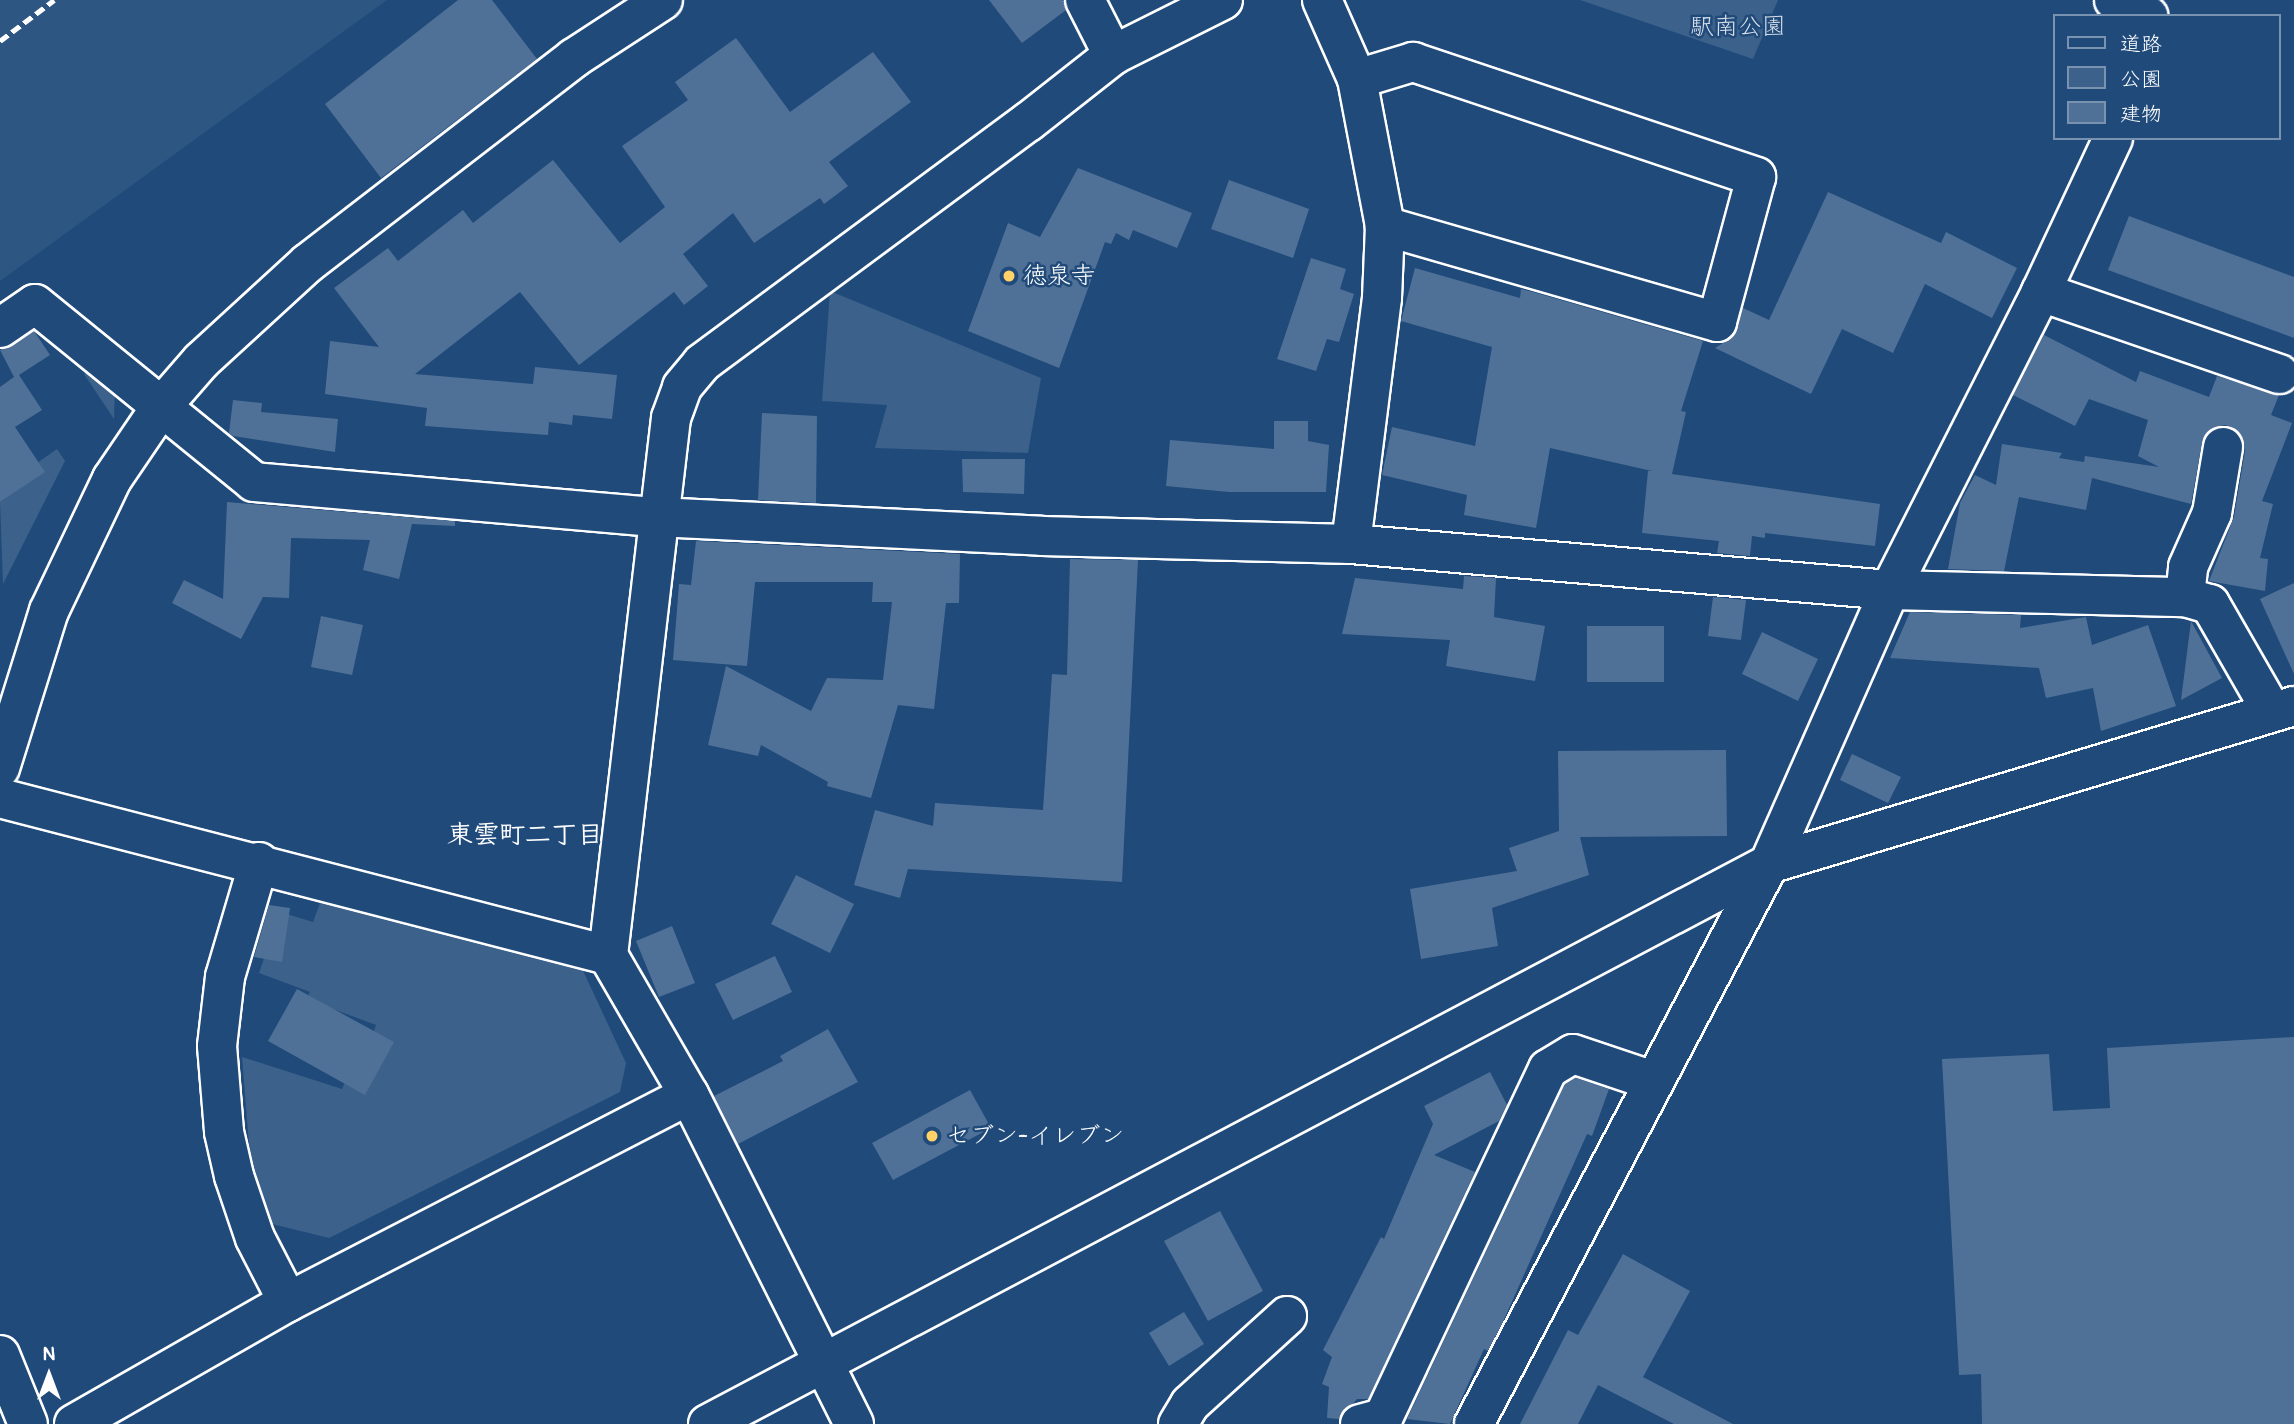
<!DOCTYPE html>
<html>
<head>
<meta charset="utf-8">
<style>
  body { margin:0 }
  #map { position:relative; width:2294px; height:1424px; overflow:hidden; background:#1f4a7a; font-family:Pangolin,"Klee One",sans-serif }
  div>[style] { position:absolute }
  [style*='--x'] { left:calc(var(--x)*1px); top:calc(var(--y)*1px); width:calc(var(--w)*1px); rotate:calc(var(--a)*1deg) }
  .built>* { inset:0; background:#2e5683 }
  .green>* { inset:0; background:#3c618b }
  .building>* { inset:0; background:#507197 }
  .roads { filter:drop-shadow(2px 0 #fff) drop-shadow(-2px 0 #fff) drop-shadow(0 2px #fff) drop-shadow(0 -2px #fff) }
  .minor>* { height:38px; margin:-19px; padding:0 19px; transform-origin:19px; border-radius:19px; background:#1f4a7a }
  .rail>* { height:5px; margin-top:-2.5px; transform-origin:0; background:repeating-linear-gradient(90deg,#fff 0 10px,transparent 0 15px) }
  .dots>* { width:19px; height:19px; translate:-50% -50%; box-sizing:border-box; border:4px solid #1f4a7a; border-radius:50% }
  span { translate:-50% -50%; white-space:nowrap; text-align:center; line-height:1.15; -webkit-text-stroke:5px #1f4a7a; paint-order:stroke }
  .park-label { font-size:24px; color:#d8dfe8 }
  .poi-label { font-size:24px; color:#fff }
  .left { translate:0 -50%; text-align:left }
  .neighbourhood-label { font-size:26px; color:#fff; font-weight:700 }
  .legend { position:absolute; left:2053px; top:14px; width:228px; height:126px; box-sizing:border-box; background:#1f4a7a; border:2px solid #7992af; margin:0; padding:9px 12px; list-style:none; font-size:21px; color:#fff }
  .legend li { display:flex; align-items:center; gap:14px; height:35px }
  .legend b { width:35px; border:2px solid #7992af }
  .north { position:absolute; left:14px; top:1340px; width:70px; height:70px; -webkit-text-stroke:5px #1f4a7a; paint-order:stroke; rotate:0deg; font-size:19px; font-weight:700; line-height:28px; text-align:center; color:#fff }
  .north::after { content:''; display:block; margin:auto; width:24px; height:32px; background:#fff; clip-path:polygon(50% 0,100% 100%,50% 72%,0 100%) }
</style>
</head>
<body>
<div id="map">
  <div class="built">
    <i style="clip-path:polygon(0 0,387px 0,0 281px)"></i>
  </div>
  <div class="green">
    <i style="clip-path:polygon(1580px 0,1778px 0,1753px 59px)"></i>
    <i style="clip-path:polygon(830px 291px,1041px 378px,1028px 453px,875px 448px,887px 405px,822px 401px)"></i>
    <i style="clip-path:polygon(89px 371px,115px 391px,114px 419px,84px 374px)"></i>
    <i style="clip-path:polygon(57px 449px,65px 461px,3px 584px,0 502px,42px 473px,37px 463px)"></i>
    <i style="clip-path:polygon(326px 887px,579px 962px,626px 1063px,620px 1092px,329px 1238px,268px 1223px,251px 1169px,242px 1057px,342px 1089px,349px 1073px,358px 1075px,376px 1025px,306px 999px,310px 992px,259px 973px,280px 912px,313px 922px)"></i>
  </div>
  <div class="building">
    <i style="clip-path:polygon(458px 0,492px 0,537px 59px,381px 178px,325px 104px)"></i>
    <i style="clip-path:polygon(989px 0,1063px 0,1066px 10px,1022px 43px)"></i>
    <i style="clip-path:polygon(736px 38px,790px 112px,873px 52px,911px 102px,829px 162px,848px 186px,824px 204px,820px 198px,754px 243px,733px 213px,683px 254px,708px 286px,684px 305px,674px 292px,579px 365px,520px 292px,415px 374px,533px 384px,535px 367px,617px 375px,612px 419px,573px 415px,572px 425px,549px 422px,548px 435px,425px 426px,427px 408px,325px 394px,330px 341px,379px 347px,334px 288px,388px 248px,398px 261px,463px 210px,473px 223px,553px 160px,620px 243px,665px 207px,622px 146px,688px 100px,675px 82px)"></i>
    <i style="clip-path:polygon(1078px 168px,1192px 213px,1177px 248px,1133px 230px,1129px 240px,1116px 233px,1111px 244px,1105px 242px,1059px 368px,968px 331px,1008px 223px,1040px 237px)"></i>
    <i style="clip-path:polygon(1229px 180px,1309px 209px,1293px 258px,1211px 229px)"></i>
    <i style="clip-path:polygon(1828px 192px,1941px 243px,1946px 232px,2017px 268px,1992px 318px,1925px 284px,1893px 353px,1842px 329px,1811px 394px,1715px 348px,1733px 337px,1743px 308px,1769px 320px)"></i>
    <i style="clip-path:polygon(2129px 216px,2294px 277px,2294px 338px,2108px 270px)"></i>
    <i style="clip-path:polygon(1311px 258px,1346px 269px,1340px 289px,1354px 294px,1339px 342px,1327px 339px,1316px 371px,1277px 359px)"></i>
    <i style="clip-path:polygon(1415px 268px,1520px 298px,1521px 289px,1533px 292px,1703px 341px,1681px 411px,1686px 412px,1672px 474px,1880px 504px,1875px 546px,1765px 533px,1765px 538px,1752px 536px,1750px 556px,1717px 553px,1719px 541px,1642px 533px,1648px 471px,1652px 471px,1550px 448px,1536px 528px,1464px 515px,1467px 495px,1382px 475px,1392px 427px,1475px 446px,1492px 347px,1401px 321px)"></i>
    <i style="clip-path:polygon(34px 331px,50px 355px,19px 375px,42px 410px,15px 427px,45px 472px,0 502px,0 387px,14px 377px,0 350px)"></i>
    <i style="clip-path:polygon(2044px 335px,2136px 382px,2140px 371px,2209px 397px,2217px 376px,2279px 395px,2271px 415px,2292px 423px,2262px 501px,2273px 504px,2260px 558px,2268px 559px,2265px 591px,2209px 581px,2234px 517px,2245px 451px,2237px 431px,2226px 425px,2215px 427px,2202px 443px,2191px 504px,2092px 478px,2086px 510px,2019px 497px,2004px 571px,1948px 569px,1960px 503px,1975px 475px,1996px 485px,2002px 444px,2062px 453px,2059px 458px,2084px 462px,2085px 456px,2159px 467px,2138px 456px,2148px 420px,2089px 399px,2075px 426px,2013px 395px)"></i>
    <i style="clip-path:polygon(233px 400px,262px 403px,261px 412px,338px 419px,335px 452px,233px 436px,229px 433px)"></i>
    <i style="clip-path:polygon(762px 413px,817px 416px,816px 503px,758px 500px)"></i>
    <i style="clip-path:polygon(1274px 421px,1308px 421px,1308px 441px,1329px 445px,1326px 492px,1229px 492px,1166px 486px,1170px 440px,1274px 449px)"></i>
    <i style="clip-path:polygon(962px 459px,1025px 459px,1024px 494px,963px 492px)"></i>
    <i style="clip-path:polygon(227px 502px,455px 521px,455px 526px,412px 524px,399px 579px,363px 570px,370px 540px,291px 538px,289px 598px,263px 597px,241px 639px,172px 603px,184px 580px,223px 599px)"></i>
    <i style="clip-path:polygon(696px 541px,960px 554px,959px 603px,946px 603px,934px 709px,898px 705px,871px 798px,827px 786px,828px 782px,761px 745px,758px 756px,708px 745px,726px 666px,811px 711px,827px 678px,883px 680px,892px 602px,872px 602px,873px 582px,755px 582px,747px 666px,673px 660px,679px 584px,691px 585px)"></i>
    <i style="clip-path:polygon(1070px 559px,1138px 560px,1122px 882px,908px 869px,900px 898px,854px 885px,875px 810px,933px 826px,935px 803px,1043px 810px,1052px 674px,1067px 675px)"></i>
    <i style="clip-path:polygon(1464px 576px,1496px 578px,1494px 617px,1545px 626px,1535px 681px,1446px 666px,1450px 640px,1342px 634px,1355px 578px,1463px 589px)"></i>
    <i style="clip-path:polygon(2294px 583px,2294px 674px,2260px 599px)"></i>
    <i style="clip-path:polygon(1713px 597px,1746px 600px,1741px 640px,1708px 636px)"></i>
    <i style="clip-path:polygon(1910px 612px,2021px 615px,2020px 628px,2086px 617px,2092px 645px,2148px 625px,2176px 706px,2101px 731px,2093px 688px,2046px 698px,2039px 668px,1890px 658px)"></i>
    <i style="clip-path:polygon(321px 616px,363px 625px,352px 675px,311px 667px)"></i>
    <i style="clip-path:polygon(2191px 621px,2222px 678px,2181px 700px)"></i>
    <i style="clip-path:polygon(1587px 626px,1664px 626px,1664px 682px,1587px 682px)"></i>
    <i style="clip-path:polygon(1762px 632px,1818px 659px,1798px 701px,1742px 674px)"></i>
    <i style="clip-path:polygon(1726px 750px,1727px 836px,1580px 837px,1589px 875px,1492px 908px,1498px 946px,1421px 959px,1410px 889px,1517px 871px,1509px 848px,1559px 831px,1558px 751px)"></i>
    <i style="clip-path:polygon(1852px 754px,1901px 777px,1888px 803px,1840px 780px)"></i>
    <i style="clip-path:polygon(796px 875px,854px 904px,830px 953px,771px 924px)"></i>
    <i style="clip-path:polygon(269px 905px,290px 908px,282px 962px,254px 957px)"></i>
    <i style="clip-path:polygon(672px 926px,695px 983px,659px 997px,636px 941px)"></i>
    <i style="clip-path:polygon(775px 956px,792px 992px,733px 1020px,715px 984px)"></i>
    <i style="clip-path:polygon(297px 989px,394px 1042px,365px 1095px,268px 1041px)"></i>
    <i style="clip-path:polygon(828px 1029px,858px 1082px,738px 1144px,714px 1096px,783px 1061px,780px 1056px)"></i>
    <i style="clip-path:polygon(2294px 1037px,2294px 1424px,1982px 1424px,1981px 1374px,1959px 1375px,1942px 1059px,2049px 1054px,2053px 1111px,2110px 1108px,2107px 1048px)"></i>
    <i style="clip-path:polygon(1490px 1072px,1507px 1105px,1499px 1121px,1434px 1155px,1475px 1172px,1368px 1399px,1357px 1399px,1339px 1419px,1327px 1418px,1329px 1387px,1322px 1384px,1332px 1357px,1323px 1350px,1381px 1237px,1384px 1239px,1433px 1124px,1424px 1106px)"></i>
    <i style="clip-path:polygon(1576px 1078px,1609px 1089px,1592px 1136px,1587px 1134px,1501px 1326px,1488px 1351px,1484px 1349px,1450px 1424px,1407px 1419px,1565px 1084px)"></i>
    <i style="clip-path:polygon(970px 1090px,991px 1128px,893px 1180px,872px 1143px)"></i>
    <i style="clip-path:polygon(1220px 1211px,1263px 1291px,1208px 1321px,1164px 1241px)"></i>
    <i style="clip-path:polygon(1623px 1254px,1690px 1291px,1643px 1377px,1733px 1424px,1674px 1424px,1598px 1385px,1578px 1424px,1520px 1424px,1568px 1330px,1578px 1335px)"></i>
    <i style="clip-path:polygon(1184px 1312px,1204px 1344px,1169px 1366px,1149px 1333px)"></i>
  </div>
  <div class="roads">
    <div class="minor">
      <i style="--x:1085;--y:0;--w:62;--a:63"></i>
      <i style="--x:1322;--y:0;--w:86;--a:66.1"></i>
      <i style="--x:1357;--y:79;--w:150;--a:79.2"></i>
      <i style="--x:1385;--y:226;--w:72;--a:92.4"></i>
      <i style="--x:1382;--y:298;--w:248;--a:97.2"></i>
      <i style="--x:2114;--y:0;--w:38;--a:25"></i>
      <i style="--x:1357;--y:79;--w:59;--a:-16.9"></i>
      <i style="--x:1413;--y:62;--w:362;--a:18.5"></i>
      <i style="--x:1756;--y:177;--w:150;--a:105.1"></i>
      <i style="--x:1717;--y:322;--w:346;--a:-163.9"></i>
      <i style="--x:2041;--y:292;--w:252;--a:19"></i>
      <i style="--x:0;--y:328;--w:42;--a:-34.4"></i>
      <i style="--x:35;--y:304;--w:282;--a:39.1"></i>
      <i style="--x:254;--y:482;--w:405;--a:5"></i>
      <i style="--x:657;--y:517;--w:385;--a:2.8"></i>
      <i style="--x:1042;--y:536;--w:309;--a:1.5"></i>
      <i style="--x:1351;--y:544;--w:541;--a:4.88"></i>
      <i style="--x:1890;--y:590;--w:295;--a:1.4"></i>
      <i style="--x:2185;--y:597;--w:26;--a:16"></i>
      <i style="--x:2210;--y:604;--w:122;--a:60.1"></i>
      <i style="--x:2185;--y:597;--w:30;--a:-84"></i>
      <i style="--x:2188;--y:567;--w:59;--a:-66"></i>
      <i style="--x:2212;--y:513;--w:67;--a:-80.5"></i>
      <i style="--x:0;--y:768;--w:164;--a:-72.7"></i>
      <i style="--x:49;--y:611;--w:146;--a:-64.5"></i>
      <i style="--x:112;--y:479;--w:87;--a:-55.8"></i>
      <i style="--x:161;--y:407;--w:61;--a:-49"></i>
      <i style="--x:201;--y:361;--w:145;--a:-42.5"></i>
      <i style="--x:308;--y:263;--w:336;--a:-37.6"></i>
      <i style="--x:574;--y:58;--w:106;--a:-33.1"></i>
      <i style="--x:0;--y:798;--w:628;--a:14.48"></i>
      <i style="--x:259;--y:862;--w:120;--a:106.5"></i>
      <i style="--x:225;--y:977;--w:69;--a:96.6"></i>
      <i style="--x:217;--y:1046;--w:86;--a:85.3"></i>
      <i style="--x:224;--y:1132;--w:45;--a:77.2"></i>
      <i style="--x:234;--y:1176;--w:65;--a:71.3"></i>
      <i style="--x:255;--y:1238;--w:72;--a:62.7"></i>
      <i style="--x:0;--y:1355;--w:74;--a:67.9"></i>
      <i style="--x:74;--y:1424;--w:246;--a:-29.7"></i>
      <i style="--x:288;--y:1302;--w:451;--a:-27.3"></i>
      <i style="--x:708;--y:1424;--w:1200;--a:-27.83"></i>
      <i style="--x:1769;--y:864;--w:548;--a:-16.75"></i>
      <i style="--x:854;--y:1424;--w:368;--a:-116.6"></i>
      <i style="--x:689;--y:1095;--w:162;--a:-120.1"></i>
      <i style="--x:608;--y:955;--w:541;--a:-83.31"></i>
      <i style="--x:671;--y:418;--w:33;--a:-70"></i>
      <i style="--x:682;--y:387;--w:31;--a:-50"></i>
      <i style="--x:702;--y:363;--w:405;--a:-36.5"></i>
      <i style="--x:1028;--y:122;--w:108;--a:-38.2"></i>
      <i style="--x:1113;--y:55;--w:123;--a:-26.6"></i>
      <i style="--x:1178;--y:1424;--w:23;--a:-59"></i>
      <i style="--x:1190;--y:1404;--w:131;--a:-42.2"></i>
      <i style="--x:1360;--y:1424;--w:24;--a:-15"></i>
      <i style="--x:1383;--y:1418;--w:386;--a:-64.7"></i>
      <i style="--x:1548;--y:1069;--w:29;--a:-31"></i>
      <i style="--x:1573;--y:1054;--w:84;--a:18.6"></i>
      <i style="--x:1474;--y:1424;--w:633;--a:-62.22"></i>
      <i style="--x:1769;--y:864;--w:300;--a:-66.2"></i>
      <i style="--x:1890;--y:590;--w:334;--a:-63.1"></i>
      <i style="--x:2041;--y:292;--w:170;--a:-64.9"></i>
    </div>
  </div>
  <div class="rail">
    <i style="--x:0;--y:41;--w:68;--a:-37.2"></i>
  </div>
  <div class="dots">
    <i style="left:1009px;top:276px;background:#ffd166"></i>
    <i style="left:932px;top:1136px;background:#ffd166"></i>
  </div>
  <div class="park-label">
    <span style="left:1738px;top:27px">駅南公園</span>
  </div>
  <div class="poi-label">
    <span class="left" style="left:1023px;top:276px">徳泉寺</span>
    <span class="left" style="left:946px;top:1136px">セブン-イレブン</span>
  </div>
  <div class="neighbourhood-label">
    <span style="left:525px;top:836px">東雲町二丁目</span>
  </div>
  <ul class="legend">
  <li><b style="height:9px;background:#1f4a7a"></b>道路</li>
  <li><b style="height:19px;background:#3c618b"></b>公園</li>
  <li><b style="height:19px;background:#507197"></b>建物</li>
  </ul>
  <div class="north">N</div>
</div>
</body>
</html>
